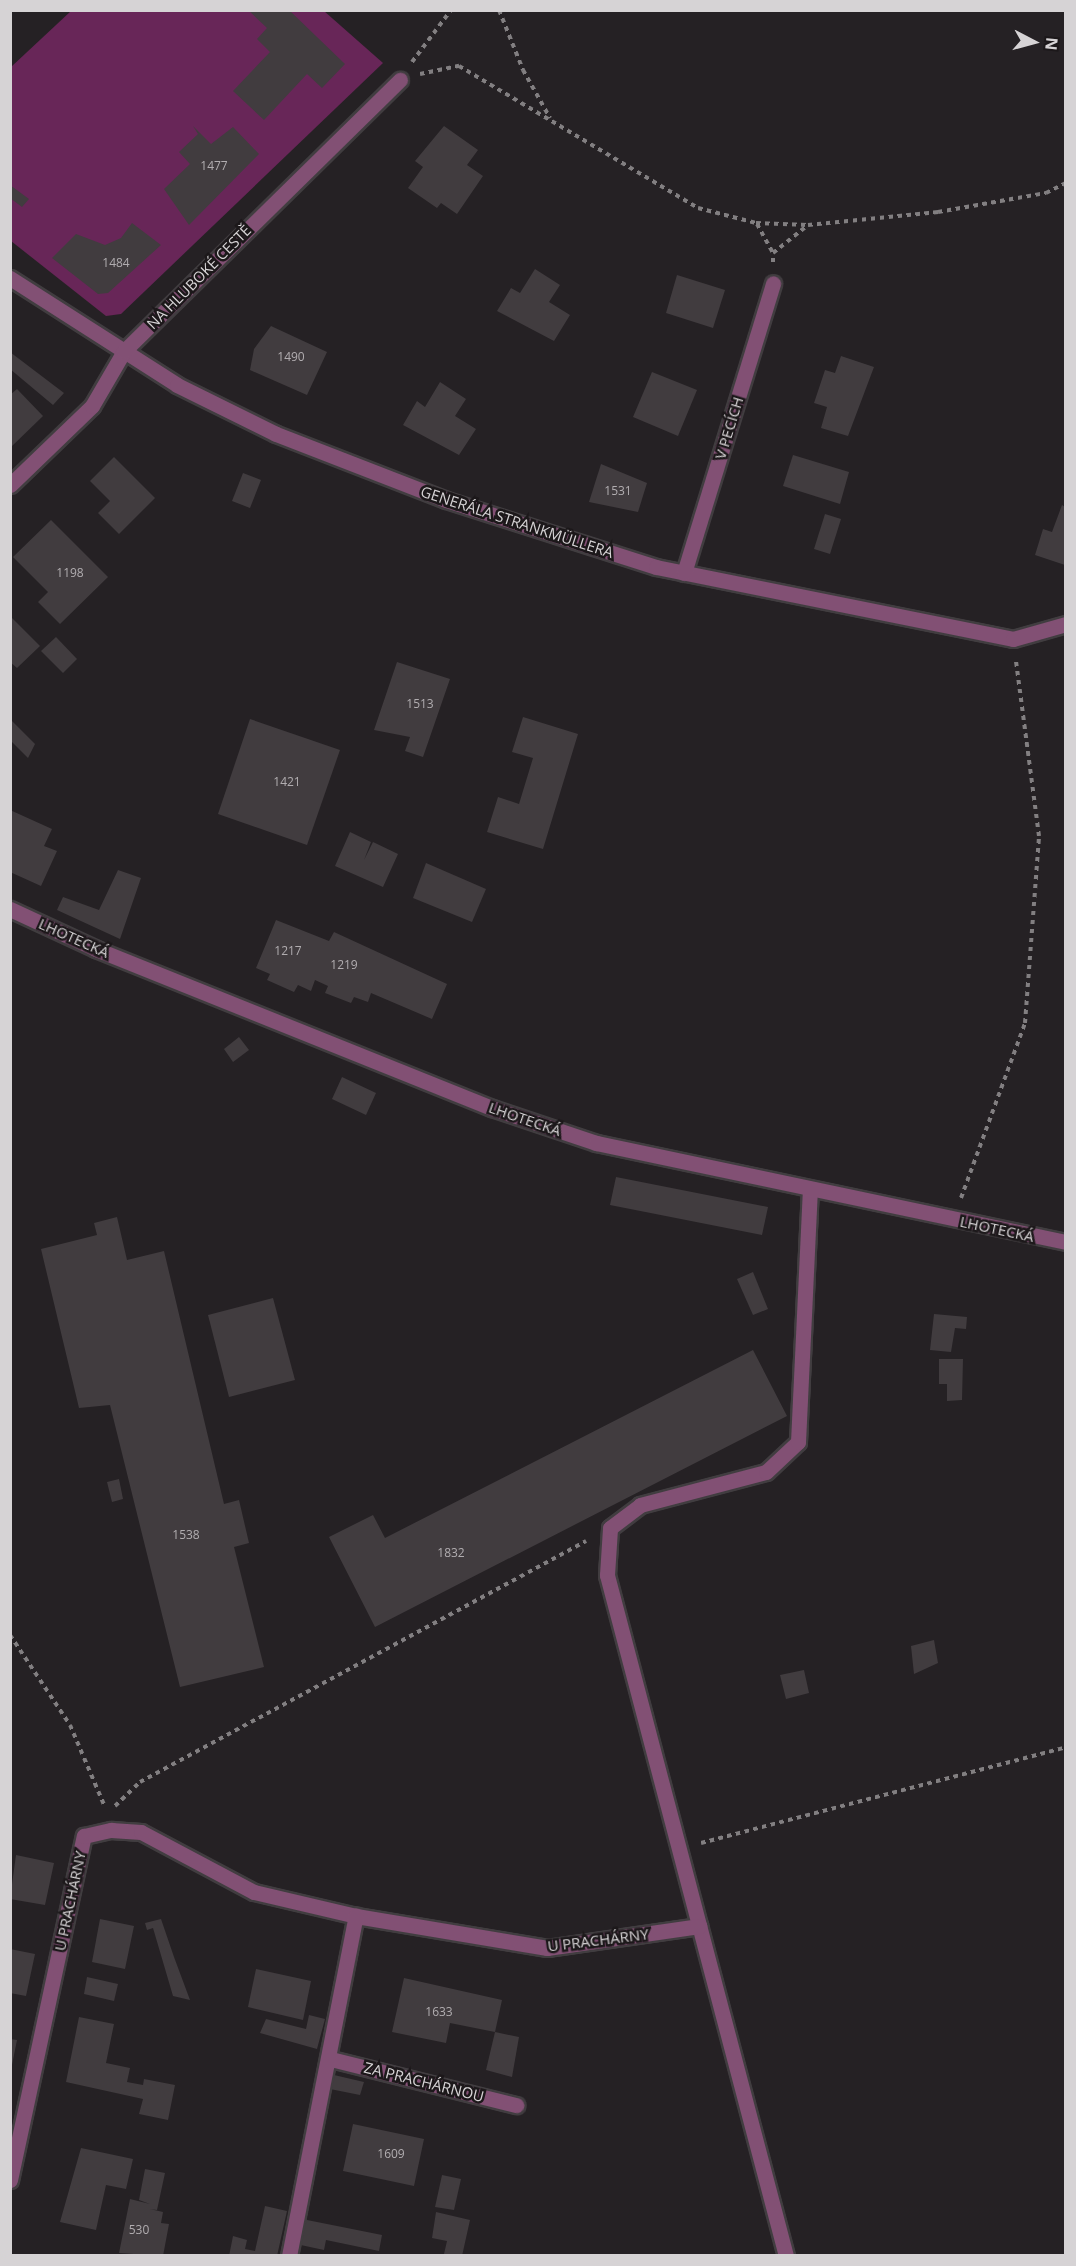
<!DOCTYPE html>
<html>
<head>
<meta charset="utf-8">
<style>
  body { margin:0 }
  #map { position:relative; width:1076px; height:2266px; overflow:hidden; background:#252124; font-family:"Open Sans",sans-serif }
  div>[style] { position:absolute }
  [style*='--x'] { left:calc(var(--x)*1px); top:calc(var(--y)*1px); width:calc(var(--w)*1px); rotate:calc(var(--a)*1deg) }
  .green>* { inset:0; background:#682658 }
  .building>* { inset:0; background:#413c3f }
  .path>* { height:4px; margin-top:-2px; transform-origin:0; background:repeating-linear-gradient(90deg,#827f81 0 4.5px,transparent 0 9px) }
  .roads { filter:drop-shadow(2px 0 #413d40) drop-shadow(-2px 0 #413d40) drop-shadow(0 2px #413d40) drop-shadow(0 -2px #413d40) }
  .lane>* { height:15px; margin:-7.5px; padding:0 7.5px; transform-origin:7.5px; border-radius:7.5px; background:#825074 }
  .street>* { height:15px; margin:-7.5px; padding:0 7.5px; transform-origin:7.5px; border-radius:7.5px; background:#825074 }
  span { translate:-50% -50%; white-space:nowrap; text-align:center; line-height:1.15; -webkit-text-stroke:5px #1c181a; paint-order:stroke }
  .number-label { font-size:12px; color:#b1adb0 }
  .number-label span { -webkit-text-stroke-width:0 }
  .street-label { font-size:15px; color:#d6d3d5 }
  .frame { position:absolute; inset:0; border:12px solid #d6d3d5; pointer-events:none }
  .north { position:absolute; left:1004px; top:12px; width:60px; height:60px; -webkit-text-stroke:4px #1c181a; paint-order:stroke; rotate:96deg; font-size:16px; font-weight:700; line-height:24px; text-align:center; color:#d6d3d5 }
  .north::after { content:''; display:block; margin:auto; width:21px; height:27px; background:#d6d3d5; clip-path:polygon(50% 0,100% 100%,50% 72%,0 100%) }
</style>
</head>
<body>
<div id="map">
  <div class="green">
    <i style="clip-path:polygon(71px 11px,324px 11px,383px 63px,121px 314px,106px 316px,11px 241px,11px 67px)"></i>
  </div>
  <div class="building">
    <i style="clip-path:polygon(248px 10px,289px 10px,345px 64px,322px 88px,307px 74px,264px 120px,233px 91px,270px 52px,257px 39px,267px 28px)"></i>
    <i style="clip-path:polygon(193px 126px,211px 144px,233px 127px,259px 154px,189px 225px,164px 189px,190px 164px,179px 152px,198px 134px)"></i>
    <i style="clip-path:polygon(444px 126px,478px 150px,467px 165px,483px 176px,457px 214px,441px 203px,437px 208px,408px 188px,423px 167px,415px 161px)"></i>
    <i style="clip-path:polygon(10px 185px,29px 199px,22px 207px,10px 198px)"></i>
    <i style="clip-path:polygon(132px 223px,161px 245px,108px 293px,98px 294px,52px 258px,76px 234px,105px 245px,121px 238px)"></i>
    <i style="clip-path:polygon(535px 269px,560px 285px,549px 302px,570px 315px,554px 341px,497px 311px,511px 288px,520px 293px)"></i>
    <i style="clip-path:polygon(677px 275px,725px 290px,713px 328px,666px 313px)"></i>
    <i style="clip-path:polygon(271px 326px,327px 352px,307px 395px,250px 370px,254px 349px)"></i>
    <i style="clip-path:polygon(10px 352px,64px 393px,53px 405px,10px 369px)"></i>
    <i style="clip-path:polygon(841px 356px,874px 367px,848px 436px,821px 428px,827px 407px,814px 403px,825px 370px,835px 373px)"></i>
    <i style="clip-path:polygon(652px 372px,697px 390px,678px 436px,633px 417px)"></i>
    <i style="clip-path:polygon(440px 382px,466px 399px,455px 416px,476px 429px,459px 455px,403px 425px,417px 401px,425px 407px)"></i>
    <i style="clip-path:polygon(17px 389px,43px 416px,10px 448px,10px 395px)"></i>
    <i style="clip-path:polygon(793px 455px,849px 472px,840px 504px,783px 486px)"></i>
    <i style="clip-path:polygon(114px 457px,155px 498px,119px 534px,98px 513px,110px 501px,90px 481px)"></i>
    <i style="clip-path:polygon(601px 464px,647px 483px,638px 512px,589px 502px)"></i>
    <i style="clip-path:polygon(243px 473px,261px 480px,250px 508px,232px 501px)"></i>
    <i style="clip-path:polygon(1062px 505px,1065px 507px,1065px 565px,1035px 555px,1043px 529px,1052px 532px)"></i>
    <i style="clip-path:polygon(825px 514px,841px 519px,830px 554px,814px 549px)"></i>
    <i style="clip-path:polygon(51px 520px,108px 577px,60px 624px,38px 602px,48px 592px,13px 557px)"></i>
    <i style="clip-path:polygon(10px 616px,40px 646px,17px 668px,10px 662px)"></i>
    <i style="clip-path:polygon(56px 637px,77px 659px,63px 673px,41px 651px)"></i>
    <i style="clip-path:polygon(397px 662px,450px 679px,423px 757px,405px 751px,410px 737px,374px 730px)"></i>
    <i style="clip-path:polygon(523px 717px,578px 734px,543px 849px,487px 832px,498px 797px,519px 804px,533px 758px,512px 752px)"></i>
    <i style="clip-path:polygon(10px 719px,35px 744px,28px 758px,10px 740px)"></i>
    <i style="clip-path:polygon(250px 719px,340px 750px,307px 845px,218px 814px)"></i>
    <i style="clip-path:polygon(10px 810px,52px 829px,44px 846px,57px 851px,41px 886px,10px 872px)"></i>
    <i style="clip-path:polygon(350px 832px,371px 842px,364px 860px,373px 842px,398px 854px,383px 887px,335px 866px)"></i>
    <i style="clip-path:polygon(426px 863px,486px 889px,472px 922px,413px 898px)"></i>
    <i style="clip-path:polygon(118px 870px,141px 878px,120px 939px,57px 910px,63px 897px,99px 910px)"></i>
    <i style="clip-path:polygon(276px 920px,329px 941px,334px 932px,447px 984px,432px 1019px,371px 993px,368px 1002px,354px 997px,351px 1003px,325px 993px,328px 986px,315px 980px,311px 991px,298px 985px,294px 992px,267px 980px,270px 974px,256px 968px)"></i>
    <i style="clip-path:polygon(239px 1037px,249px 1050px,233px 1062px,224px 1049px)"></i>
    <i style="clip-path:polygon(342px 1077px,376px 1093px,366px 1115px,332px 1099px)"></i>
    <i style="clip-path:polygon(616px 1177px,768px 1207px,762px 1235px,610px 1205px)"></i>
    <i style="clip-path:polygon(117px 1217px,127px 1260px,164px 1251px,224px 1504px,239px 1500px,249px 1543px,234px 1547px,264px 1667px,180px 1687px,110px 1405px,79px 1408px,41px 1249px,97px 1235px,94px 1223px)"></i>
    <i style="clip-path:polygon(753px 1272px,768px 1309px,753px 1315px,737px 1279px)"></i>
    <i style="clip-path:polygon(273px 1298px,295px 1380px,229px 1397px,208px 1315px)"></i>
    <i style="clip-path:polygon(934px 1314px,967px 1317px,966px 1329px,955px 1328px,951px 1352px,930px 1350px)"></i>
    <i style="clip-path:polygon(753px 1350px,787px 1416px,375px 1627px,329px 1537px,373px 1515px,385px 1538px)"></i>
    <i style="clip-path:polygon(939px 1359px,963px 1359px,962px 1400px,947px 1401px,947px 1384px,939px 1384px)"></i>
    <i style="clip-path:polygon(119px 1479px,123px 1499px,112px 1502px,107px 1482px)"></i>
    <i style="clip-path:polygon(934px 1640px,938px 1663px,914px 1674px,911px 1646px)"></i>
    <i style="clip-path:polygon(804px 1670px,809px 1693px,786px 1699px,780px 1675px)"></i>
    <i style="clip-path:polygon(16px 1855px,54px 1863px,45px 1905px,10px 1899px)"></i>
    <i style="clip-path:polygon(100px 1919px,134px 1926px,125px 1969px,92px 1962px)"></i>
    <i style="clip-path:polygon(161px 1919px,174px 1957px,190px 2000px,173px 1996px,153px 1928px,147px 1930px,145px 1923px)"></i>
    <i style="clip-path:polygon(10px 1949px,35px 1954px,26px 1996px,10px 1993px)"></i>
    <i style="clip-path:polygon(256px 1969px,311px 1981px,303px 2020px,248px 2007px)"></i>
    <i style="clip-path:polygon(87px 1977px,118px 1984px,114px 2001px,84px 1994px)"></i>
    <i style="clip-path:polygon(404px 1978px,502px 2000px,495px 2032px,450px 2023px,446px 2043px,392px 2032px)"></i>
    <i style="clip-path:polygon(309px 2015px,325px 2019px,317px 2049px,260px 2033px,266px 2019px,306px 2029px)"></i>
    <i style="clip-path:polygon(79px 2017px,114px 2024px,106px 2063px,130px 2068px,127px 2082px,143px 2085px,144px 2079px,175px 2085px,168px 2120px,139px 2114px,143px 2099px,66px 2082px)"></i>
    <i style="clip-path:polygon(495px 2032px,519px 2037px,512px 2077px,486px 2070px)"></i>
    <i style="clip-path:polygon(10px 2039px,17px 2040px,12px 2065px,10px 2065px)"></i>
    <i style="clip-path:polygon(334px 2075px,364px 2082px,360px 2095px,330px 2089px)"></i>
    <i style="clip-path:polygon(353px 2124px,424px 2139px,414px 2186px,343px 2171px)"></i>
    <i style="clip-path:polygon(81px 2148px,133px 2159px,126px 2189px,106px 2185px,96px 2230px,60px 2222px)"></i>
    <i style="clip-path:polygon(145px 2169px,165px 2173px,157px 2210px,150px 2209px,163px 2212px,161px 2223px,169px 2224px,163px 2256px,119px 2253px,130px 2199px,150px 2204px,139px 2200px)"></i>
    <i style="clip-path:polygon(442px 2175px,461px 2179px,454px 2210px,435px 2207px)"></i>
    <i style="clip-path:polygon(265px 2206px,287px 2211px,277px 2256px,229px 2256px,233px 2236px,247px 2240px,245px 2249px,255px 2251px)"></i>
    <i style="clip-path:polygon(436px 2212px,470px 2220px,462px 2256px,444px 2254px,447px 2241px,432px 2238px)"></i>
    <i style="clip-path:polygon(302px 2219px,382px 2235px,379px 2251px,326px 2240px,324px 2250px,296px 2244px)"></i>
  </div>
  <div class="path">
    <i style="--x:499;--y:10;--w:65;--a:68.2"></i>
    <i style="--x:523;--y:70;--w:55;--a:60.6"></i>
    <i style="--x:412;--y:62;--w:65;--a:-53.1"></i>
    <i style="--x:420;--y:74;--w:40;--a:-12"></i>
    <i style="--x:459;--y:66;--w:278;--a:30.7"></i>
    <i style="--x:698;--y:208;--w:60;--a:14.5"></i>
    <i style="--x:756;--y:223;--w:52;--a:2.2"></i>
    <i style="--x:808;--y:225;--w:131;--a:-5.7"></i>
    <i style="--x:938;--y:212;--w:110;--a:-10"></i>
    <i style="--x:1046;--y:193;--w:22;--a:-27"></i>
    <i style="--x:757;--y:224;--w:33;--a:61"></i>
    <i style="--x:773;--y:262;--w:9;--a:-90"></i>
    <i style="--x:773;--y:253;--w:45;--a:-38.7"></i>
    <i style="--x:961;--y:1198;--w:186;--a:-69.9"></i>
    <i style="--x:1025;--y:1023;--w:188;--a:-85.7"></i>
    <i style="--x:1039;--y:836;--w:177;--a:-97.5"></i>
    <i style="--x:10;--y:1635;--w:108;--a:56.3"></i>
    <i style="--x:70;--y:1725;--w:89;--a:66.9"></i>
    <i style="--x:115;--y:1806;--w:35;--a:-44"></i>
    <i style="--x:140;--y:1782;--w:507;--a:-28.38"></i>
    <i style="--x:701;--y:1843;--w:377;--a:-14.7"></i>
  </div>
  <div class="roads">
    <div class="lane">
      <i style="--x:786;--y:2256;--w:704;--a:-104.73"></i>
      <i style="--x:607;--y:1575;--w:47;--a:-86.3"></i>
      <i style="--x:610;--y:1528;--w:38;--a:-37"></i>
      <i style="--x:640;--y:1505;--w:130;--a:-14.7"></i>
      <i style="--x:766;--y:1472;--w:44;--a:-43.2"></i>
      <i style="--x:798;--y:1442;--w:252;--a:-87.3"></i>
    </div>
    <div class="street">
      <i style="--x:10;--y:278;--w:198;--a:32.6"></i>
      <i style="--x:177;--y:385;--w:110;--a:26.3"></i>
      <i style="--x:276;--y:434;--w:182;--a:21.2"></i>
      <i style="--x:446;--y:500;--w:220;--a:17.7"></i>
      <i style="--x:656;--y:567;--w:364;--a:11.4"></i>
      <i style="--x:1013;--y:639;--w:55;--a:-15.8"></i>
      <i style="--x:10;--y:485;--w:114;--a:-43.9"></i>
      <i style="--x:92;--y:406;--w:64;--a:-59.8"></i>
      <i style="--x:124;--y:351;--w:387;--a:-44.5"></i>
      <i style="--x:684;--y:573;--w:303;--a:-72.9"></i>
      <i style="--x:10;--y:909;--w:95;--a:24.9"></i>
      <i style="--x:96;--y:949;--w:427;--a:21.9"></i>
      <i style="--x:492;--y:1108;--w:110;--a:18.6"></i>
      <i style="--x:596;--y:1143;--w:480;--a:11.9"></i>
      <i style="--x:331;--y:2059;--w:191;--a:14"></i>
      <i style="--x:10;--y:2180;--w:352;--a:-77.9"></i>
      <i style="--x:84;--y:1836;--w:28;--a:-13"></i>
      <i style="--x:111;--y:1830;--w:30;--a:4"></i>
      <i style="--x:141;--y:1832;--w:128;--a:28"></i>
      <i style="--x:254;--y:1892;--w:105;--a:13.2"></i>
      <i style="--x:356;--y:1916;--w:194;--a:9.5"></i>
      <i style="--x:547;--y:1948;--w:154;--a:-8.2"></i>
      <i style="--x:289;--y:2256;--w:347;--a:-78.9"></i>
    </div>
  </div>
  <div class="number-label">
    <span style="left:214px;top:166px">1477</span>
    <span style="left:116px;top:263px">1484</span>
    <span style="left:291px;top:357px">1490</span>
    <span style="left:618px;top:491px">1531</span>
    <span style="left:70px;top:573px">1198</span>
    <span style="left:420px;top:704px">1513</span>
    <span style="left:287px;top:782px">1421</span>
    <span style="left:288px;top:951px">1217</span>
    <span style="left:344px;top:965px">1219</span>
    <span style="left:186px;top:1535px">1538</span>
    <span style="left:451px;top:1553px">1832</span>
    <span style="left:439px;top:2012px">1633</span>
    <span style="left:391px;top:2154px">1609</span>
    <span style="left:139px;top:2230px">530</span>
  </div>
  <div class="street-label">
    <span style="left:199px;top:277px;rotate:-45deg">NA HLUBOKÉ CESTĚ</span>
    <span style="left:729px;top:428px;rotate:-73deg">V PECÍCH</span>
    <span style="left:517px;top:522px;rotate:18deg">GENERÁLA STRANKMÜLLERA</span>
    <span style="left:74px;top:938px;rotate:24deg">LHOTECKÁ</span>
    <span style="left:525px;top:1119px;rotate:19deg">LHOTECKÁ</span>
    <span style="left:997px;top:1229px;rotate:12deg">LHOTECKÁ</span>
    <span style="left:70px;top:1901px;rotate:-78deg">U PRACHÁRNY</span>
    <span style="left:598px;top:1940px;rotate:-7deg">U PRACHÁRNY</span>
    <span style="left:424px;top:2082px;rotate:14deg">ZA PRACHÁRNOU</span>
  </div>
  <div class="frame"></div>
  <div class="north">N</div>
</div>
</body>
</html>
